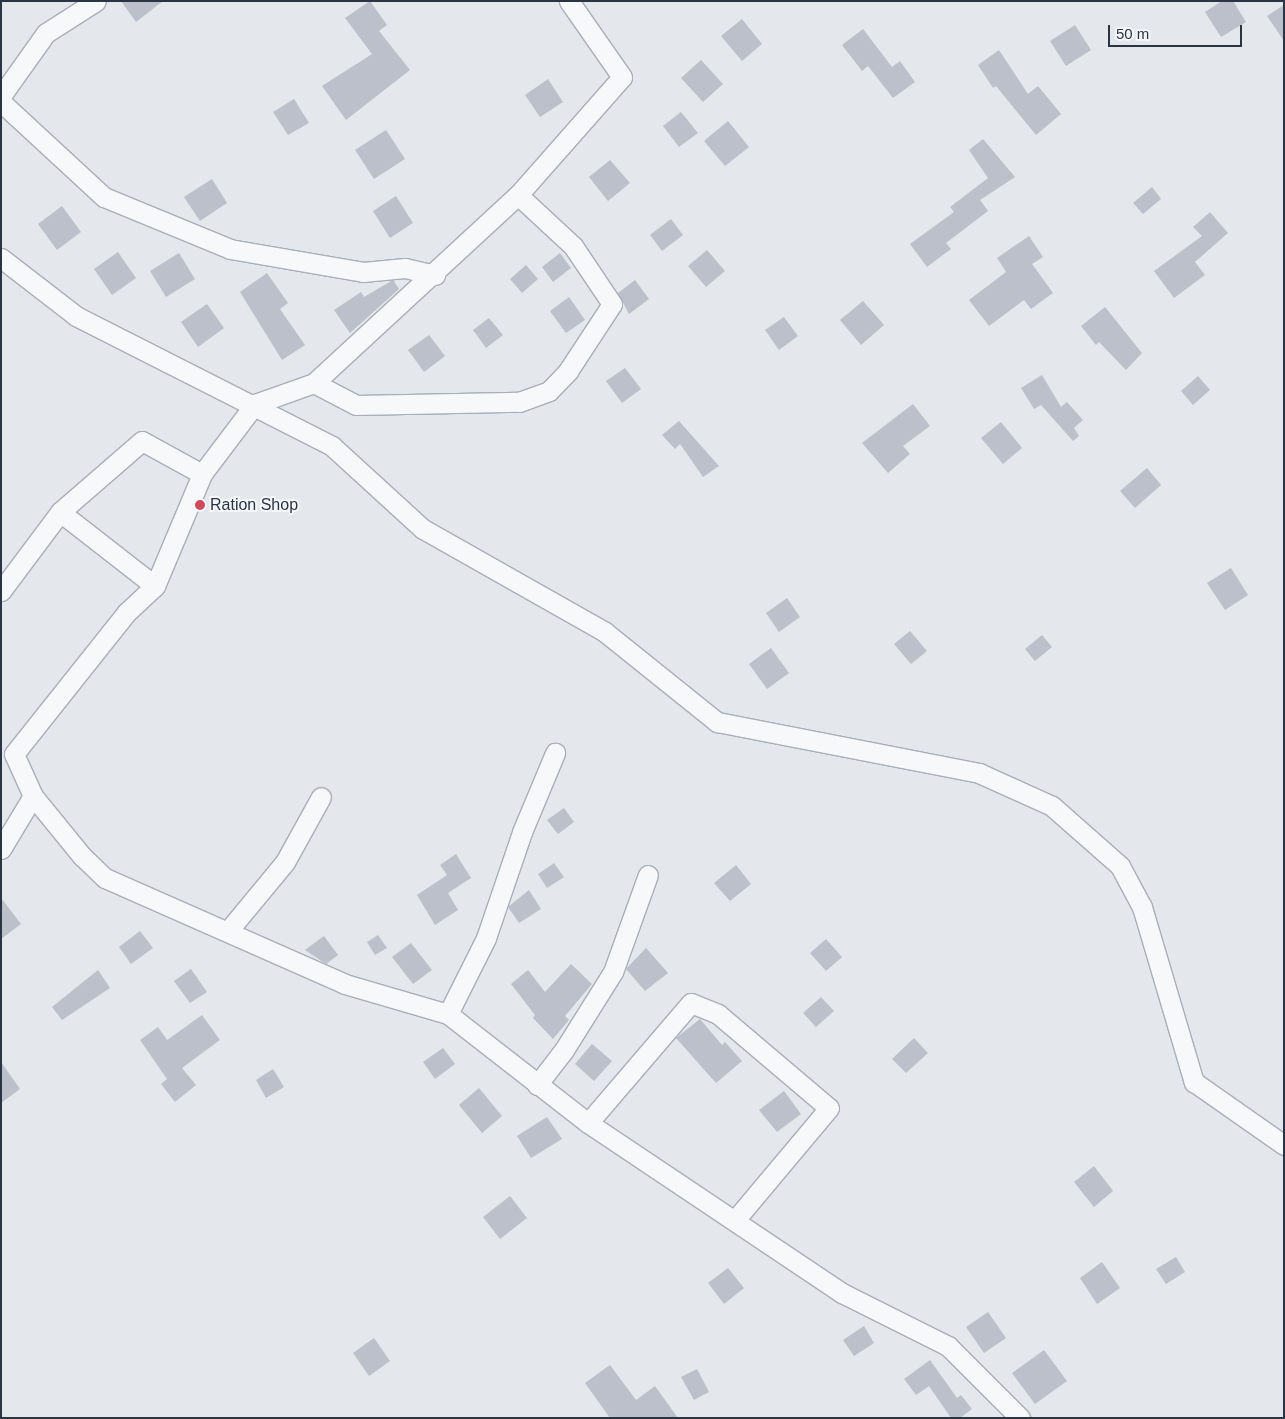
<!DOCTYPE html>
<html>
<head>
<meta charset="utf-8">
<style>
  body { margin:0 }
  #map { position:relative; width:1285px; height:1419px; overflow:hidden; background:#e4e7ec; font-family:Arial,sans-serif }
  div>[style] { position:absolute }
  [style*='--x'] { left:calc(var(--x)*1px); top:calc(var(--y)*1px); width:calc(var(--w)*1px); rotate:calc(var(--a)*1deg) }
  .building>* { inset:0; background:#bbc0ca }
  .roads { filter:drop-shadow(1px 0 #a9aeb7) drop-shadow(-1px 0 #a9aeb7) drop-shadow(0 1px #a9aeb7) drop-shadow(0 -1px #a9aeb7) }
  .minor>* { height:19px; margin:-9.5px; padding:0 9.5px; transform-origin:9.5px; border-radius:9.5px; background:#f7f8fa }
  .dots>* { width:14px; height:14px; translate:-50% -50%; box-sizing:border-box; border:2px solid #f4f6f9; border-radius:50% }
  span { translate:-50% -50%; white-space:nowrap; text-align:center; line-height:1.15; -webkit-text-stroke:4px #f4f6f9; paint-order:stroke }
  .poi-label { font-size:16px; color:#2b3445 }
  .left { translate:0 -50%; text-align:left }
  .frame { position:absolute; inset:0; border:2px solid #2b3445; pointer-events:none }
  .scale { position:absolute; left:1108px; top:25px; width:134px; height:22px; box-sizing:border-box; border:2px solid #2b3445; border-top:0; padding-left:6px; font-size:15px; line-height:18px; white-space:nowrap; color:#2b3445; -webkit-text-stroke:4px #f4f6f9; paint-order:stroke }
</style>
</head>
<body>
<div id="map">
  <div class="building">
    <i style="clip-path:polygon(121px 1px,163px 1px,136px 22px)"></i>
    <i style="clip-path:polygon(370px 1px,387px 25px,379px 31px,410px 70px,346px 120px,322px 86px,372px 54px,345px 18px)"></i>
    <i style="clip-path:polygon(1222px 1px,1233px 1px,1246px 22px,1221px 37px,1205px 12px)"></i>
    <i style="clip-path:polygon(1284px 5px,1284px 41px,1267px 16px)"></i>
    <i style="clip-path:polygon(742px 19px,762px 44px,742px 61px,721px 36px)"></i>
    <i style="clip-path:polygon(1075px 25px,1091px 50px,1066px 66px,1050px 41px)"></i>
    <i style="clip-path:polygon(863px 29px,892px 67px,900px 61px,915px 82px,893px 98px,868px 66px,862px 71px,842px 45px)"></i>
    <i style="clip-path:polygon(999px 50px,1028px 94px,1038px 86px,1061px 114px,1036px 135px,996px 86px,993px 88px,978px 65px)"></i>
    <i style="clip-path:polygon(701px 60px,723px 84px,703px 102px,681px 78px)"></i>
    <i style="clip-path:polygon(548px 79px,563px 102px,540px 117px,525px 95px)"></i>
    <i style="clip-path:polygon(294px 99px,309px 123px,288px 135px,273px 112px)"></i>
    <i style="clip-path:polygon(681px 112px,698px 133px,679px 147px,663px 126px)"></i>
    <i style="clip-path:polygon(728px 121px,749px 147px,725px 166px,704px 141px)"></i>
    <i style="clip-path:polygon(386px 130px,405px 159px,374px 179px,355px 150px)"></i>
    <i style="clip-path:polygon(983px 139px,1015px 177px,980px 200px,988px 211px,946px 243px,951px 249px,927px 267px,910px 244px,954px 212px,950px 207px,988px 178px,969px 150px)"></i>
    <i style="clip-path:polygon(610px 160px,630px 183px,608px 201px,589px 177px)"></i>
    <i style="clip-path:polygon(212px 179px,227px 203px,200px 221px,184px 197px)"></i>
    <i style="clip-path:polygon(1152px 187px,1161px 199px,1143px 214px,1133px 203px)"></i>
    <i style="clip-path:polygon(396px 196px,413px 223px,390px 238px,373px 211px)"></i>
    <i style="clip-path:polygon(62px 206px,81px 232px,57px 250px,38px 224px)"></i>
    <i style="clip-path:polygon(1210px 212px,1228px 233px,1195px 262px,1205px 275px,1174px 298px,1154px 271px,1202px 236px,1193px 227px)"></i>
    <i style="clip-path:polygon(671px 219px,683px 235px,662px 251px,650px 235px)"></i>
    <i style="clip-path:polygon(1029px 236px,1043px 257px,1032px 264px,1053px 293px,1031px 309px,1024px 300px,989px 326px,969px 300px,1006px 272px,997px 258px)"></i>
    <i style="clip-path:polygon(707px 250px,725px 271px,706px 287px,688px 266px)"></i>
    <i style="clip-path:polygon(118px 252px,136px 278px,112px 295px,94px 269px)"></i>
    <i style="clip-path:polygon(179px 253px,195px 279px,166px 297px,150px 271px)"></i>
    <i style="clip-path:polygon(560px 253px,571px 268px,553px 282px,542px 267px)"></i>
    <i style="clip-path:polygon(526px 265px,538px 279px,522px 293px,510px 279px)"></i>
    <i style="clip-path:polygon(267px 273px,288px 303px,280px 309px,305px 345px,282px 360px,240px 292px)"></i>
    <i style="clip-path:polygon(393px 280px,399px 289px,350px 333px,334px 310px,361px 292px,364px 297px)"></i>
    <i style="clip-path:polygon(635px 280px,649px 299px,629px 314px,618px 293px)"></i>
    <i style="clip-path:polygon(569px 297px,585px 320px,566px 333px,550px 311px)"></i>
    <i style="clip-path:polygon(863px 301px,884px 325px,861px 345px,840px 320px)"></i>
    <i style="clip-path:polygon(207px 304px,224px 328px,198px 347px,181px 322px)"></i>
    <i style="clip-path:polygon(1105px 307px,1142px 353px,1126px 370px,1099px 342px,1096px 345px,1081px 326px)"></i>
    <i style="clip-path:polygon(784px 317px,798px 336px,779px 350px,765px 330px)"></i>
    <i style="clip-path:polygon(489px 318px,503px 335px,486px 348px,473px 330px)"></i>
    <i style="clip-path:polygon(429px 335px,445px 356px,424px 372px,408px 350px)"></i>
    <i style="clip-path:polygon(625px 368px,641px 389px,622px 403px,606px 381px)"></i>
    <i style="clip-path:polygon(1042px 375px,1061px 407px,1067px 402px,1083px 420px,1074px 428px,1079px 436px,1073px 441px,1041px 405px,1034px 409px,1021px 388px)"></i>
    <i style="clip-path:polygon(1198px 376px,1210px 390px,1193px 405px,1181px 391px)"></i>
    <i style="clip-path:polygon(913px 404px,930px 426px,903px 446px,910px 454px,888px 473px,862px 443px)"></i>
    <i style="clip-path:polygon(679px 421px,719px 466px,703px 477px,680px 444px,675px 449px,662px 435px)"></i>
    <i style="clip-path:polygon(1001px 422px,1022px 448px,1003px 464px,981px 438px)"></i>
    <i style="clip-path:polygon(1147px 468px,1161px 485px,1135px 508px,1120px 491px)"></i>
    <i style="clip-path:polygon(1231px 568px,1248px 595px,1225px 610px,1207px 583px)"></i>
    <i style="clip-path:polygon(787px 598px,800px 617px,779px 632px,766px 613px)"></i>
    <i style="clip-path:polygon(910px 631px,927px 651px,911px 664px,894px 644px)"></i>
    <i style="clip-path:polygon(1042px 635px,1052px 647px,1035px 661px,1025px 649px)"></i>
    <i style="clip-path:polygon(771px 648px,789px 673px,767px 689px,749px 664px)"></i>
    <i style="clip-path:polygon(564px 808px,574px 822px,558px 834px,547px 820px)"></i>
    <i style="clip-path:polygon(456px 854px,471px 878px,448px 893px,458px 910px,435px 925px,417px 895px,447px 875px,440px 865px)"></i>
    <i style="clip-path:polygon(554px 863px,564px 877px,547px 888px,538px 874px)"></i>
    <i style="clip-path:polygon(736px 865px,751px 884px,730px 901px,714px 883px)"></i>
    <i style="clip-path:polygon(529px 890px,541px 909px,519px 923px,508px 907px)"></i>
    <i style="clip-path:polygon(1px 898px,21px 924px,1px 939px)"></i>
    <i style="clip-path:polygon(140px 931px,153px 948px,131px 964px,119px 947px)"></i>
    <i style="clip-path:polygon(378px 935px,387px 948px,375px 955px,367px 942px)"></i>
    <i style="clip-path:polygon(324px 936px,338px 955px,326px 964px,305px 950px)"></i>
    <i style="clip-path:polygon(826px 939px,842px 957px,826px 971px,810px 953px)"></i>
    <i style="clip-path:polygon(411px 943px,432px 970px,413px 984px,392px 957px)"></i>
    <i style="clip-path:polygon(646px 948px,668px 973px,645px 991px,626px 969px)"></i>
    <i style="clip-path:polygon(571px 964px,592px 984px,565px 1016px,569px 1020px,553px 1039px,533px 1018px,535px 1015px,511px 984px,528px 970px,545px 992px)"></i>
    <i style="clip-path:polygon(191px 969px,207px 992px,190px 1003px,174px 981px)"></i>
    <i style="clip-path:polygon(98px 970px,110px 988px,62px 1020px,52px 1007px)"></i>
    <i style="clip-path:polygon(821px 997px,834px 1011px,816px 1027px,803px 1013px)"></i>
    <i style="clip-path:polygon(202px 1015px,220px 1040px,182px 1068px,196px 1085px,175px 1102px,161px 1084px,167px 1079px,140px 1040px,158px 1027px,167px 1040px)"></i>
    <i style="clip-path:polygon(700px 1019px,722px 1045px,725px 1042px,742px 1061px,716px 1083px,676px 1038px)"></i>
    <i style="clip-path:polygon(914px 1038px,928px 1053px,906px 1073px,892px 1059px)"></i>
    <i style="clip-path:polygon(592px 1044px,612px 1061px,594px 1081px,575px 1064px)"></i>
    <i style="clip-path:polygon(443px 1048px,455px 1064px,435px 1079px,423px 1062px)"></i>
    <i style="clip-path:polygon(1px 1062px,20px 1089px,1px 1103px)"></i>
    <i style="clip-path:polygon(273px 1069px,284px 1087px,266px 1098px,256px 1080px)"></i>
    <i style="clip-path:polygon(479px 1088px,502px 1116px,482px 1133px,459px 1105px)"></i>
    <i style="clip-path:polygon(784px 1091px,801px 1114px,777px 1132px,759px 1110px)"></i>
    <i style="clip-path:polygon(547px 1117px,562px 1139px,531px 1158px,517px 1136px)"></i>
    <i style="clip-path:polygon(1094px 1166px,1113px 1191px,1094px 1207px,1074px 1182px)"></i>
    <i style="clip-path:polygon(510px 1196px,527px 1218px,500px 1239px,483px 1217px)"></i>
    <i style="clip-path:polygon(1176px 1257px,1185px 1272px,1166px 1284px,1156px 1269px)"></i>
    <i style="clip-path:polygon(1102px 1262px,1120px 1288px,1097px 1304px,1080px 1278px)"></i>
    <i style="clip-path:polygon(728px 1268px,744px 1288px,724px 1304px,708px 1283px)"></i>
    <i style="clip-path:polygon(988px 1312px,1006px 1338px,984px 1353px,966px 1327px)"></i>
    <i style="clip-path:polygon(864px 1326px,874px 1343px,854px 1356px,843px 1340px)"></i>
    <i style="clip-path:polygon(374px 1338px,390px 1361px,369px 1376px,353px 1353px)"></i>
    <i style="clip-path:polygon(1044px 1350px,1067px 1381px,1035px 1404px,1012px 1373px)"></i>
    <i style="clip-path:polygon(930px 1360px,957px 1398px,961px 1395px,972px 1409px,960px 1418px,951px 1418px,929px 1386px,916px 1395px,904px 1379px)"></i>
    <i style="clip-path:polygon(610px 1365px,636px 1400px,655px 1386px,678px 1418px,610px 1418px,585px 1383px)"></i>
    <i style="clip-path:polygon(697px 1369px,709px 1392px,694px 1400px,681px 1377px)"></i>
  </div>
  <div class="roads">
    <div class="minor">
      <i style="--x:1;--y:96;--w:77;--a:-54.5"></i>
      <i style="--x:46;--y:33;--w:59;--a:-32.6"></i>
      <i style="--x:1;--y:102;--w:140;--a:42.7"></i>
      <i style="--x:104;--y:197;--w:136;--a:22.4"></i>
      <i style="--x:230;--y:249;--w:135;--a:9.8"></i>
      <i style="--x:363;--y:272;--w:42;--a:-5.4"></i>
      <i style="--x:405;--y:268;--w:31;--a:13"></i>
      <i style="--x:1;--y:258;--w:95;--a:37.7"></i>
      <i style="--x:76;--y:316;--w:287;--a:26.9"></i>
      <i style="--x:332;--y:446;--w:123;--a:42.4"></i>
      <i style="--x:423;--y:529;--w:209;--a:29.5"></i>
      <i style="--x:605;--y:632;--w:144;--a:38.8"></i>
      <i style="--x:717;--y:722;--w:267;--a:11"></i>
      <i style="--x:979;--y:773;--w:80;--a:24.3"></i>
      <i style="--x:1052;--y:806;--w:91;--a:41.4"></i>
      <i style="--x:1120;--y:866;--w:47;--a:61.8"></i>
      <i style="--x:1142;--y:907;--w:183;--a:73.5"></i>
      <i style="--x:1194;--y:1082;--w:110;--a:35"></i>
      <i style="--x:314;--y:383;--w:47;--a:27.6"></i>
      <i style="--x:356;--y:405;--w:163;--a:-1.1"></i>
      <i style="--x:519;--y:402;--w:32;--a:-20"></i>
      <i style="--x:549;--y:391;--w:28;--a:-46"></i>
      <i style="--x:568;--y:371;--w:80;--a:-56.7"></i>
      <i style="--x:612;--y:304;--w:70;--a:-123.9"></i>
      <i style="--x:573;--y:246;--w:75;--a:-137.2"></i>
      <i style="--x:60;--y:512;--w:120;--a:37.9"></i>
      <i style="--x:1;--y:591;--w:99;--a:-53.2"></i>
      <i style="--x:60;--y:512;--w:108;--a:-40.9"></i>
      <i style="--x:142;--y:441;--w:68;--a:28.8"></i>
      <i style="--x:33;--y:796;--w:77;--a:50.8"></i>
      <i style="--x:82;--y:856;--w:32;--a:44"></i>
      <i style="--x:105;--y:878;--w:262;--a:23.8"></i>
      <i style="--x:345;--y:984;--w:107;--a:16.2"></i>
      <i style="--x:448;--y:1014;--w:177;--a:37.9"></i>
      <i style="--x:588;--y:1123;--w:306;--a:33.8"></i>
      <i style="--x:842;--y:1293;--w:119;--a:26.6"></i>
      <i style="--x:948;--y:1346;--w:102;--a:45"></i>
      <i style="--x:1;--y:849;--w:62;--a:-58.9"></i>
      <i style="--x:33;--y:796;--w:46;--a:-114.3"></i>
      <i style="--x:14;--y:754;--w:180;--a:-51.5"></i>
      <i style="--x:126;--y:613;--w:40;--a:-43"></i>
      <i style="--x:155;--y:586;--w:121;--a:-67.2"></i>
      <i style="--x:202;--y:474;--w:88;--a:-52.9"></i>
      <i style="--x:255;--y:404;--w:63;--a:-19.6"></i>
      <i style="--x:314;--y:383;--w:277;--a:-42.7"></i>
      <i style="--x:518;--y:195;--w:157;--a:-48.6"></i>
      <i style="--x:622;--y:77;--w:93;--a:-124.9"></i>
      <i style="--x:228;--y:931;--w:89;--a:-50.4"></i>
      <i style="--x:285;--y:862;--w:74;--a:-61"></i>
      <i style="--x:448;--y:1014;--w:85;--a:-63.4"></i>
      <i style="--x:486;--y:938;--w:112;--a:-71.2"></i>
      <i style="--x:522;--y:832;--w:86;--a:-67.3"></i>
      <i style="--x:537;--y:1085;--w:44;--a:-52.4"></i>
      <i style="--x:564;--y:1050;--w:92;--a:-57.9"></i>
      <i style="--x:613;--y:972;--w:103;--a:-70.2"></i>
      <i style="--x:588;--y:1123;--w:158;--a:-49.4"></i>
      <i style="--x:691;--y:1003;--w:29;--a:22"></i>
      <i style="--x:718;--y:1014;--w:145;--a:40.3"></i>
      <i style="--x:829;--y:1108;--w:146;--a:130"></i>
    </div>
  </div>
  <div class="dots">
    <i style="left:200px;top:505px;background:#d1495b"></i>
  </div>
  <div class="poi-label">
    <span class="left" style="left:210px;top:505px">Ration Shop</span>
  </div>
  <div class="frame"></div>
  <div class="scale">50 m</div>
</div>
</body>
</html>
